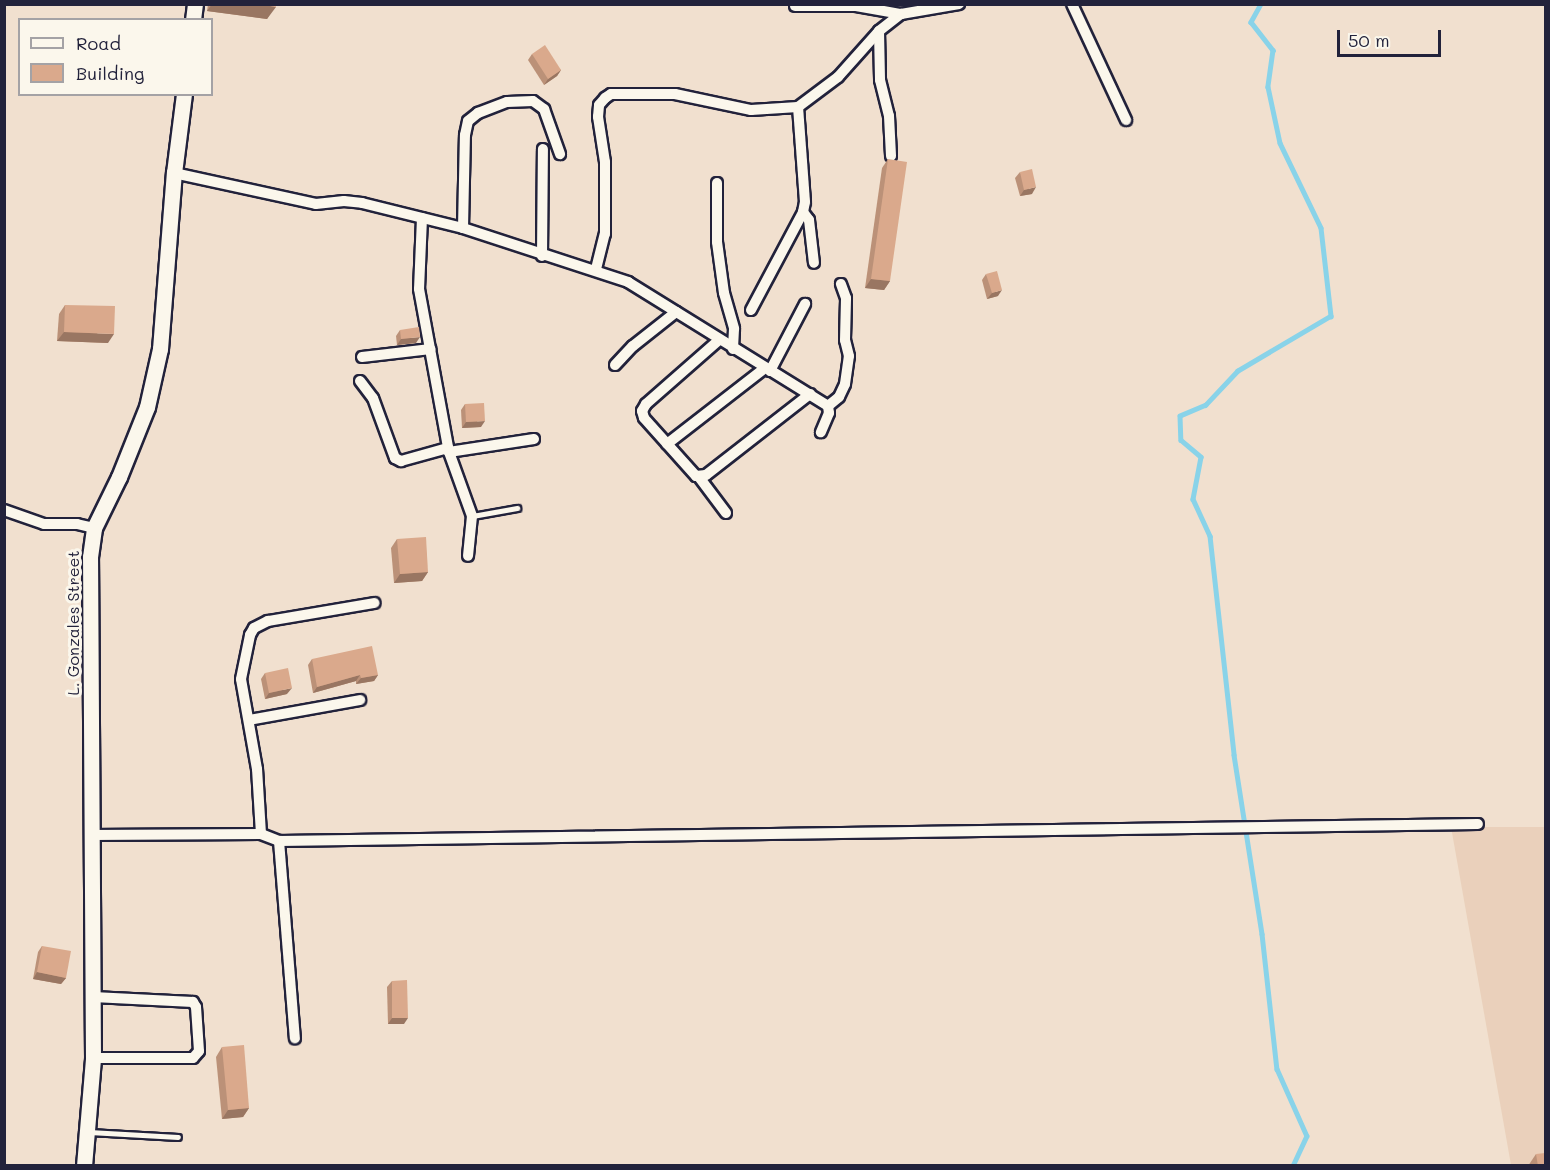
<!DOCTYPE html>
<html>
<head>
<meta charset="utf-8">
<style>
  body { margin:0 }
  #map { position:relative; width:1550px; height:1170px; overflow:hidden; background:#f1e0cf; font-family:Mali,sans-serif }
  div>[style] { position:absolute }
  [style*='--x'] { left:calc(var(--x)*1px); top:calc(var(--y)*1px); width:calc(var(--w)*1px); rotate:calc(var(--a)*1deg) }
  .built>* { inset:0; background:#ead0bb }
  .stream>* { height:4.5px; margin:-2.25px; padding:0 2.25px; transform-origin:2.25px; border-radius:2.25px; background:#89d3e9 }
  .roads { filter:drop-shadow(2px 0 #22223b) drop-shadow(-2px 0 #22223b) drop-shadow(0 2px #22223b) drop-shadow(0 -2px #22223b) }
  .lane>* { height:5px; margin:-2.5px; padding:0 2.5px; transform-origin:2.5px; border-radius:2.5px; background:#fbf7ec }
  .street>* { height:10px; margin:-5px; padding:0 5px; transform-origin:5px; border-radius:5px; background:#fbf7ec }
  .secondary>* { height:15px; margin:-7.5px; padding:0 7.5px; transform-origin:7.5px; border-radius:7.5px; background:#fbf7ec }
  .wall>* { inset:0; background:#bb9178 }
  .shaded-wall>* { inset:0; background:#997662 }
  .building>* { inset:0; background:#daa98c }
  span { translate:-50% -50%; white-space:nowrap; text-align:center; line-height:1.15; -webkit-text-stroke:6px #fbf7ec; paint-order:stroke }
  .street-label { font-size:16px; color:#22223b }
  .frame { position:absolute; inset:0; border:6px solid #22223b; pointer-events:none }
  .legend { position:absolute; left:18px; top:18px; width:195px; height:78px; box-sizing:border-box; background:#fbf7ec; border:2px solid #a4a2a5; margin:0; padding:8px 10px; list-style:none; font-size:18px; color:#22223b }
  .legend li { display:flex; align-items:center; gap:12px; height:30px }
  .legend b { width:30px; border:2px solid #a4a2a5 }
  .scale { position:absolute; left:1337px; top:30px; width:104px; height:27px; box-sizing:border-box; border:3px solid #22223b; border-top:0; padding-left:8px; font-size:18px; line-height:21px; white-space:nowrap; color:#22223b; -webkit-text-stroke:4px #fbf7ec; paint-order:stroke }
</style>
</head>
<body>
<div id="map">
  <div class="built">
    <i style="clip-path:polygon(1451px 827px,1545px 827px,1545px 1165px,1511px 1165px)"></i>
  </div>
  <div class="stream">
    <i style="--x:1261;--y:4;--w:21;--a:119"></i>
    <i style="--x:1251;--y:22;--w:36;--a:52"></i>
    <i style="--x:1273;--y:50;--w:37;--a:98"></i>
    <i style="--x:1268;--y:87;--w:57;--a:77.9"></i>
    <i style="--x:1280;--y:143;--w:94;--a:64.2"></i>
    <i style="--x:1321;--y:228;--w:89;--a:83.5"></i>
    <i style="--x:1331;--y:316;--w:108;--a:149.4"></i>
    <i style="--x:1238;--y:371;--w:47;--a:133.3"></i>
    <i style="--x:1206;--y:405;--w:28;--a:157"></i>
    <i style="--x:1180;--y:416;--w:24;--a:88"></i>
    <i style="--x:1181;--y:440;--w:26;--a:40"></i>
    <i style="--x:1201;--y:457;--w:43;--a:100.8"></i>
    <i style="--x:1193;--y:499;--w:41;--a:65.3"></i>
    <i style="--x:1210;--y:536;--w:220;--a:83.7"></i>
    <i style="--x:1234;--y:755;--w:181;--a:81.1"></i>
    <i style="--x:1262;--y:934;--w:136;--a:83.7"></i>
    <i style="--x:1277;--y:1069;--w:73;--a:65.9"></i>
    <i style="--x:1307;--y:1136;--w:33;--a:115"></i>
  </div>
  <div class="roads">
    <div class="lane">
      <i style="--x:472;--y:516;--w:46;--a:-10.1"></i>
      <i style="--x:89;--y:1132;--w:89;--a:3.2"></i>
    </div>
    <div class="street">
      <i style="--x:1072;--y:4;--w:128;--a:65"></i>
      <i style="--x:795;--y:6;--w:61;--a:0"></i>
      <i style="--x:856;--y:6;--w:46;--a:10.1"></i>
      <i style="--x:879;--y:31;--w:49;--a:88.8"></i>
      <i style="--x:880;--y:80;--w:37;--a:76"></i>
      <i style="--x:889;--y:116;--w:40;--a:87.1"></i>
      <i style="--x:174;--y:173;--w:145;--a:12.3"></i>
      <i style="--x:316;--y:204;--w:28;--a:-6"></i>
      <i style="--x:344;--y:201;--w:18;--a:6"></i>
      <i style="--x:362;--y:203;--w:104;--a:13.9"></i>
      <i style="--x:463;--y:228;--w:174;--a:18.1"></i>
      <i style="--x:628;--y:282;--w:235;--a:31.8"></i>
      <i style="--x:828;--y:406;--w:7;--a:82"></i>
      <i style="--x:829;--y:413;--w:21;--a:113"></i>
      <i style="--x:717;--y:183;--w:59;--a:90"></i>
      <i style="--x:717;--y:242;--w:51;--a:82.2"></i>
      <i style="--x:724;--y:293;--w:37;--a:74"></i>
      <i style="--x:734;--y:329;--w:20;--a:93"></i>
      <i style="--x:803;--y:212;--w:10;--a:53"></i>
      <i style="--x:809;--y:220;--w:43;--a:83.4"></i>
      <i style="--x:422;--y:218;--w:71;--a:92.4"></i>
      <i style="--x:419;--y:289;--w:166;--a:79.6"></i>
      <i style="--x:449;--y:452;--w:86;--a:-8.7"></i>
      <i style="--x:463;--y:228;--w:93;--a:-88.8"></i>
      <i style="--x:465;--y:135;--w:14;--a:-78"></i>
      <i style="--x:468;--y:121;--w:13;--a:-39"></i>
      <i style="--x:478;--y:113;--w:31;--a:-21"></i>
      <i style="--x:507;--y:102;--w:26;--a:-2"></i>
      <i style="--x:533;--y:101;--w:14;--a:36"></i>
      <i style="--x:544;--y:109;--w:48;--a:70.4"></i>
      <i style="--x:542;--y:256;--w:107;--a:-89.5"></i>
      <i style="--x:596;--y:269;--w:36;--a:-76"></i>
      <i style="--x:605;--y:234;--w:72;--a:-90"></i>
      <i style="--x:605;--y:162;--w:46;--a:-98.8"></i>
      <i style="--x:598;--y:117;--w:12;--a:-85"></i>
      <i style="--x:599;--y:105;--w:9;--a:-49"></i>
      <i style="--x:605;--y:98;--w:7;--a:-34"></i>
      <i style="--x:611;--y:94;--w:64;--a:0"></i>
      <i style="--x:675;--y:94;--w:78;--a:11.9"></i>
      <i style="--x:751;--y:110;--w:47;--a:-3.7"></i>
      <i style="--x:798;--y:107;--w:50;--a:-36.9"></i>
      <i style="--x:838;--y:77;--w:62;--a:-48.3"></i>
      <i style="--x:879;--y:31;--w:28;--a:-38"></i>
      <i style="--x:901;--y:14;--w:59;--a:-9.8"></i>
      <i style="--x:751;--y:310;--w:111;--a:-62"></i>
      <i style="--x:803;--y:212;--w:10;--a:-79"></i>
      <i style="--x:805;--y:202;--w:95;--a:-94.2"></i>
      <i style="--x:719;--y:340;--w:97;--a:138.8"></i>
      <i style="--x:646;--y:404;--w:8;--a:120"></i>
      <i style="--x:642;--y:411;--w:7;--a:74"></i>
      <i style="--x:644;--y:418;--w:78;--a:48.1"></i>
      <i style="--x:696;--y:476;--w:10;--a:-6"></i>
      <i style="--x:706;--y:475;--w:132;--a:-37.9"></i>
      <i style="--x:362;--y:357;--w:69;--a:-6.6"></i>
      <i style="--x:615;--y:365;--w:26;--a:-47"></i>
      <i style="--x:633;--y:346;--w:55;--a:-38.3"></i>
      <i style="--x:770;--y:371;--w:76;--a:-62.4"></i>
      <i style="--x:360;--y:381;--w:21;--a:53"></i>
      <i style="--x:373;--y:398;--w:64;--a:69.9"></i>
      <i style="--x:395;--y:458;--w:7;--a:27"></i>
      <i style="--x:401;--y:461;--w:49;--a:-15.5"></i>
      <i style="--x:828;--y:406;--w:14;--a:-39"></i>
      <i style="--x:839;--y:397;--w:14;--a:-65"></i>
      <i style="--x:845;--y:384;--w:28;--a:-82"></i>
      <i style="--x:849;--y:356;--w:16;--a:-104"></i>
      <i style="--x:845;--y:340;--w:42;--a:-88.6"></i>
      <i style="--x:846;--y:298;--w:15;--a:-110"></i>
      <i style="--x:667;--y:444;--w:124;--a:-37.8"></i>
      <i style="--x:449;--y:452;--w:68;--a:70.2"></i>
      <i style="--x:472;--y:516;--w:40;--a:95.7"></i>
      <i style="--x:699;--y:477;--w:45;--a:53.1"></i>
      <i style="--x:4;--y:510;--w:42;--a:19.3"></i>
      <i style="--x:44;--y:524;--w:33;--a:0"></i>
      <i style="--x:77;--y:524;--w:17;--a:13"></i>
      <i style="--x:249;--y:720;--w:113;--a:-10.2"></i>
      <i style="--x:261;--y:834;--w:65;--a:-93.5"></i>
      <i style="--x:257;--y:769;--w:91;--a:-100.1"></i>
      <i style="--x:241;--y:679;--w:45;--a:-78.4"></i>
      <i style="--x:250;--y:635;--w:8;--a:-60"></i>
      <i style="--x:254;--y:628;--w:16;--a:-27"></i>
      <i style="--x:268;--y:621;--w:108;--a:-9.6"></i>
      <i style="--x:90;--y:835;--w:171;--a:-0.3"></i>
      <i style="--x:261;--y:834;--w:19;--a:21"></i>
      <i style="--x:279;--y:841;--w:1199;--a:-0.81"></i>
      <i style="--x:279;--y:841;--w:198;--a:85.4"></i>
      <i style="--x:93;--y:1058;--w:100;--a:0"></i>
      <i style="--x:193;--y:1058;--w:9;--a:-49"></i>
      <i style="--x:199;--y:1051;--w:44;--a:-93.9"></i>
      <i style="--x:196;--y:1007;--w:6;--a:-121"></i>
      <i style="--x:193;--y:1002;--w:100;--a:-177.1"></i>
    </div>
    <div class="secondary">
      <i style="--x:193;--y:20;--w:16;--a:-83"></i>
      <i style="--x:84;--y:1166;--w:108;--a:-85.2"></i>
      <i style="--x:93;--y:1058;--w:501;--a:-90.34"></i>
      <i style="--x:90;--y:557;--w:29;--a:-82"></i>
      <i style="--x:94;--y:528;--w:57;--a:-63.9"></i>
      <i style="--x:119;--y:477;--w:75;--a:-68.2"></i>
      <i style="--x:147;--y:407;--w:59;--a:-77.4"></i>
      <i style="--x:160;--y:349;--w:177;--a:-85.5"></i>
      <i style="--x:174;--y:173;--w:80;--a:-82.8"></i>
    </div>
  </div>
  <div class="wall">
    <i style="clip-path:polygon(208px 4px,276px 4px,267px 19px,207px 11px)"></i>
    <i style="clip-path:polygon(532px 54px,561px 70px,557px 76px,544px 85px,528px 60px)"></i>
    <i style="clip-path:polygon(888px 159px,890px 281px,884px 290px,865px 288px,882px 168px)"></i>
    <i style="clip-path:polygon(1020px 172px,1032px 194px,1020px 196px,1015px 178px)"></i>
    <i style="clip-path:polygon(986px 274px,998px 296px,987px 299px,982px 280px)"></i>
    <i style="clip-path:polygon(65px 305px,108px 343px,57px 341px,59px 314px)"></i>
    <i style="clip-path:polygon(400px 330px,416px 343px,397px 345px,396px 336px)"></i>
    <i style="clip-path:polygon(465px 404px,481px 427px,462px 428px,461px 410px)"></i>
    <i style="clip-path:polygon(397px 539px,428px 572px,422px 581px,394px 583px,391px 548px)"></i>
    <i style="clip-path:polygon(312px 659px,378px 675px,374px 681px,356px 684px,356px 681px,313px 693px,308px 665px)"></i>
    <i style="clip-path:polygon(265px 673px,287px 694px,265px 699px,261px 679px)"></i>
    <i style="clip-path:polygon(42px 946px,66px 978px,61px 984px,33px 979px,38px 952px)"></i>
    <i style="clip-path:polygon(392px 981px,404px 1024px,388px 1024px,387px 987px)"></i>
    <i style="clip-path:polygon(222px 1047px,249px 1108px,243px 1117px,222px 1119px,216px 1057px)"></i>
    <i style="clip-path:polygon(1536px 1154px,1545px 1166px,1528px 1166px)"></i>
  </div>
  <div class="shaded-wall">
    <i style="clip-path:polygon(212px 4px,258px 4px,276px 7px,267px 19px,207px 11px)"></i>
    <i style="clip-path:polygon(561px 70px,557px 76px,544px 85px,548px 79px)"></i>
    <i style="clip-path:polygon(1036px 187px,1032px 194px,1020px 196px,1024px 190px)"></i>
    <i style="clip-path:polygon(871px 279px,890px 281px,884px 290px,865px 288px)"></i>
    <i style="clip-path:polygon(1002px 290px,998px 296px,987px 299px,992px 293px)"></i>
    <i style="clip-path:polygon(64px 332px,114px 334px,108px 343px,57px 341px)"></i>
    <i style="clip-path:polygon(420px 337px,416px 343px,397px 345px,401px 339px)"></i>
    <i style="clip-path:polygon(485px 421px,481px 427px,462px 428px,466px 422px)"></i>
    <i style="clip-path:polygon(428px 572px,422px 581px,394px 583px,400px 574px)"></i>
    <i style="clip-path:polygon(360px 675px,356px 681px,313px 693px,317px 687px)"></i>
    <i style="clip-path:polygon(378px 675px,374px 681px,356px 684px,361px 678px)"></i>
    <i style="clip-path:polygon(292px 688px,287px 694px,265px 699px,269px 693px)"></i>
    <i style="clip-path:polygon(37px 972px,66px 978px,61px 984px,33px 979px)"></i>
    <i style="clip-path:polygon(392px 1018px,408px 1018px,404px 1024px,388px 1024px)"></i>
    <i style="clip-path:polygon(249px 1108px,243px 1117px,222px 1119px,228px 1110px)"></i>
  </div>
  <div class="building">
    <i style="clip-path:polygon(258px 4px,276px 4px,276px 7px)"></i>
    <i style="clip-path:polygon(545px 45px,561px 70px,548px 79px,532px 54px)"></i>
    <i style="clip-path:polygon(888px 159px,907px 162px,890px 281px,871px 279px)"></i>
    <i style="clip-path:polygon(1032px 169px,1036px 187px,1024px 190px,1020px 172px)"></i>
    <i style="clip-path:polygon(997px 271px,1002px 290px,992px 293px,986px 274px)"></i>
    <i style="clip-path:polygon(65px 305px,115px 306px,114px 334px,64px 332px)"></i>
    <i style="clip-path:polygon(419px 327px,420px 337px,401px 339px,400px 330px)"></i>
    <i style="clip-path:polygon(484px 403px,485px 421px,466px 422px,465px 404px)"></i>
    <i style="clip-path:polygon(426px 537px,428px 572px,400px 574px,397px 539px)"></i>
    <i style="clip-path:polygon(372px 646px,378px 675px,361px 678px,360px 675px,317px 687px,312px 659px)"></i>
    <i style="clip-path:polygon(288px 668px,292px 688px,269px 693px,265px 673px)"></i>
    <i style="clip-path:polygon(42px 946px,71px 951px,66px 978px,37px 972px)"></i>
    <i style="clip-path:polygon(407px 980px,408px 1018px,392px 1018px,392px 981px)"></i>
    <i style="clip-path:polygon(244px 1045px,249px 1108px,228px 1110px,222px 1047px)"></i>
    <i style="clip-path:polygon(1545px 1153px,1545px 1166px,1538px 1166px,1536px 1154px)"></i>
  </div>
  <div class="street-label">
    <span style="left:73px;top:623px;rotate:-90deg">L. Gonzales Street</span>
  </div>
  <div class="frame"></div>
  <ul class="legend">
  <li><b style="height:8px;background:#fbf7ec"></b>Road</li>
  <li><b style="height:16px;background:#daa98c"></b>Building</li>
  </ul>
  <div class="scale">50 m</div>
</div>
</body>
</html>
